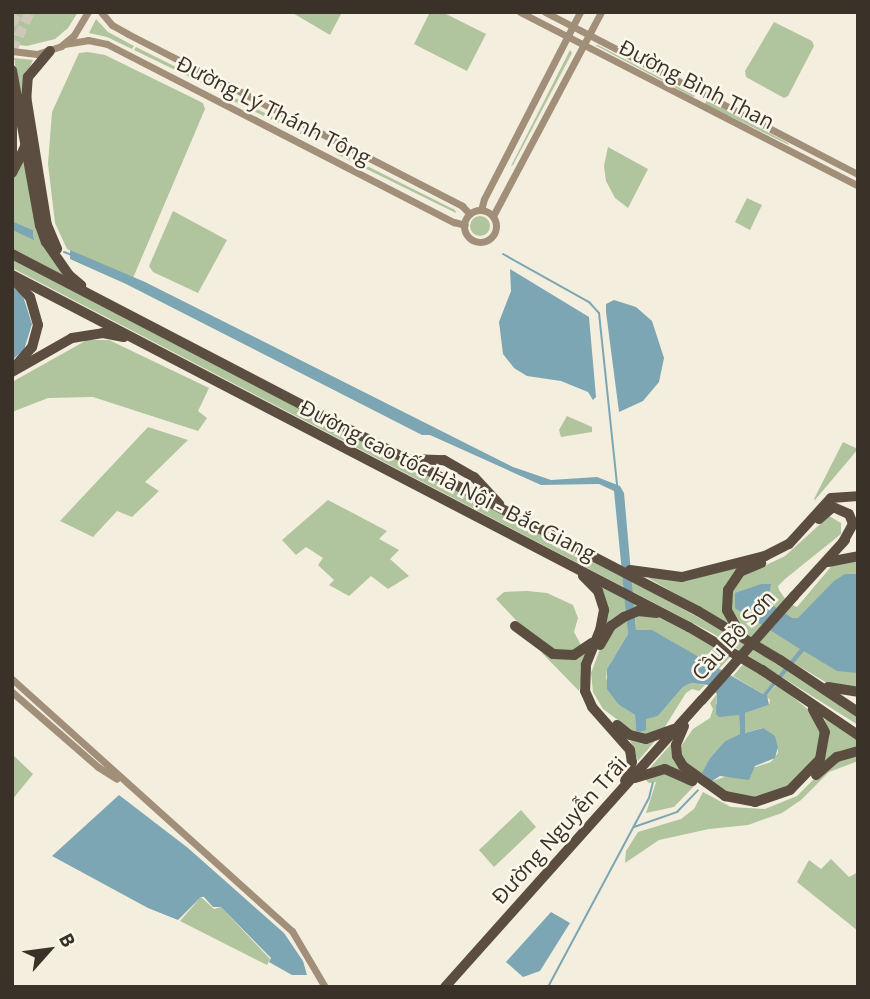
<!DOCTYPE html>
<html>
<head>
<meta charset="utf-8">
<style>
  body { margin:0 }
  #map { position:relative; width:870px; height:999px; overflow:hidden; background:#f4eede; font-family:"Open Sans",sans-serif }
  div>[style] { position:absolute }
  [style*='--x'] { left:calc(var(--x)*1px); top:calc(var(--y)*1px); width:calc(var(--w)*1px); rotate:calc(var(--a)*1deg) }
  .green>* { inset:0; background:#b0c49d }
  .round { border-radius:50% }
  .water>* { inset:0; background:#7ca6b3 }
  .stream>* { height:2px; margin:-1px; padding:0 1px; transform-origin:1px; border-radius:1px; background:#7ca6b3 }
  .highway-tunnel>* { height:10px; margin-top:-5px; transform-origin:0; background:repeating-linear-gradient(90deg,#cfc8ba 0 10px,transparent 0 15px) }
  .secondary>* { height:7px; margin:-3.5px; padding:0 3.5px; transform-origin:3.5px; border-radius:3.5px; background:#a18f7a }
  .secondary>.ring { margin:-3.5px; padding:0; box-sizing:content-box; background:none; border:7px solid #a18f7a; border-radius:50% }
  .highway>* { height:10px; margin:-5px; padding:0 5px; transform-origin:5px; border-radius:5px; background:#5b4d40 }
  .highway-bridge>* { height:10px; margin:-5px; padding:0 5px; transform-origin:5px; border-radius:5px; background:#5b4d40 }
  span { translate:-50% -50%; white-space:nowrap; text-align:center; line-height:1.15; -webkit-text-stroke:5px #fbf7eb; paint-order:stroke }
  .street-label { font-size:21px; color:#3a3229 }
  .frame { position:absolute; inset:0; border:14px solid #3a3229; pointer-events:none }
  .north { position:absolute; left:14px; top:915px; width:70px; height:70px; -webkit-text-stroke:5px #fbf7eb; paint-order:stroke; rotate:62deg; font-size:19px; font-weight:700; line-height:28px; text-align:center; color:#3a3229 }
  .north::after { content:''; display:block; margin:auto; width:24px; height:32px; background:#3a3229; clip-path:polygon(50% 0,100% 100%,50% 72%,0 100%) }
</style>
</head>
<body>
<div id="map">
  <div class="green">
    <i style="clip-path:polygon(12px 12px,78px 12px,68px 28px,55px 39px,27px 46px,12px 44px)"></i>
    <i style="clip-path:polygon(291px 12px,342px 12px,330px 35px)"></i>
    <i style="clip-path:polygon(430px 12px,442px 12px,486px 34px,467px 71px,414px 44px)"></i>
    <i style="clip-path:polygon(96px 19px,108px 32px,134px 46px,132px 49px,107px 37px,89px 33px)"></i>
    <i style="clip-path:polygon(774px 22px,812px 41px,814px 46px,788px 96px,784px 98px,746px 77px,745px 71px)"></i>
    <i style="clip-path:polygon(595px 45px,598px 45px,695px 96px,693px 97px)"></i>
    <i style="clip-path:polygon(136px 47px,206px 82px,208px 86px,134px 50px)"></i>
    <i style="clip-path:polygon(570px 50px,572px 53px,513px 165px,511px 166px)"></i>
    <i style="clip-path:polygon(88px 52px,105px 55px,203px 103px,205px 109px,133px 278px,67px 249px,55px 223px,48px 164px,52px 112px,79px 53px)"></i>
    <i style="clip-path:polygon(14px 58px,33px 60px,23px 82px,25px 124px)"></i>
    <i style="clip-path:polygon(233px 97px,309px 135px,310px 139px,233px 101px,230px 98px)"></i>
    <i style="clip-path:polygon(707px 100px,788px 143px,789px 145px,705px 104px)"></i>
    <i style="clip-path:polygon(608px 147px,648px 169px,628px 208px,615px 198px,606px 181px,604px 166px)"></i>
    <i style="clip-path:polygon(333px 149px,455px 210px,456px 213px,336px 154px)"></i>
    <i style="clip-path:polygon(26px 153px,66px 277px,12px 250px,12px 230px,34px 239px,33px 230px,12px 221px,12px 178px)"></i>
    <i style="clip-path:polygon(747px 198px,762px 205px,750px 230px,735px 222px)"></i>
    <i style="clip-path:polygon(173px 211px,227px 240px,198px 293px,153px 272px,149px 266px)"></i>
    <i class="round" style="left:470px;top:216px;width:20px;height:20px"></i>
    <i style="clip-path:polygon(12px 259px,661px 597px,734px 637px,825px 694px,858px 716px,858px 725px,712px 633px,12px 268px)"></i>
    <i style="clip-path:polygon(87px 340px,109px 340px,209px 388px,198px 411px,207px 418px,198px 431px,93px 397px,48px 398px,12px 412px,12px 382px)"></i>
    <i style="clip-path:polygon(567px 416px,592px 427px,592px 432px,561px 437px,559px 430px)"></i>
    <i style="clip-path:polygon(148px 427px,188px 440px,145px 482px,159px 491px,132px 517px,117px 511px,93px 537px,60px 521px)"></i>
    <i style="clip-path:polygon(843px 442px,858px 449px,815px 500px,814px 499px)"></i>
    <i style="clip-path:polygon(328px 500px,387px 531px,379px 539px,399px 550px,390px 559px,409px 576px,388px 589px,371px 576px,349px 596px,329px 585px,334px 580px,318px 565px,323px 558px,306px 547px,296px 555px,282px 540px)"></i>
    <i style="clip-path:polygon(829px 516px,841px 523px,841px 534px,785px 579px,778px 586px,779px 590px,788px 603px,797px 607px,835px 562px,858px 558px,858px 690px,827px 683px,747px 635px,728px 608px,735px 580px,785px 556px)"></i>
    <i style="clip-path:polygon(754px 562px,737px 572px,726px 618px,729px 624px,648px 578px,689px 579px)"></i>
    <i style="clip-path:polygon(595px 580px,653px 609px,637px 610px,602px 635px,605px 623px)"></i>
    <i style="clip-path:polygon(527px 591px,547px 593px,573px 605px,578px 618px,574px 632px,582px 647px,576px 650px,556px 651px,529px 634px,496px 599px,504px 592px)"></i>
    <i style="clip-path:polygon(635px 615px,659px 616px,732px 655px,719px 669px,636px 631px)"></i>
    <i style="clip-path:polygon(627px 619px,628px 634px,607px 669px,606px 678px,619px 705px,635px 715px,636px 730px,646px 718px,658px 716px,683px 687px,691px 683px,705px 685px,699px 691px,692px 689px,686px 693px,661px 733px,638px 735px,603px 709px,593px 692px,591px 673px,600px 649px,612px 630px)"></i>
    <i style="clip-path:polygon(587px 651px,579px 691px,542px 653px,543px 652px)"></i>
    <i style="clip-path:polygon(745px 662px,774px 681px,763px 694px,733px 676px)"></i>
    <i style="clip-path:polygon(777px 684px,816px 716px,820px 723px,820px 752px,792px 785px,759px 798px,729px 795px,710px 784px,712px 781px,771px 762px,778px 753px,777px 742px,762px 728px,745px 733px,745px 713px,769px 705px,770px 700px,766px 696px)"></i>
    <i style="clip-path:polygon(717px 694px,716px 704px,739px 714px,740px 734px,725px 741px,710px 758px,701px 777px,684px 763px,679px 749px,693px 729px,710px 718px,713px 709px,710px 703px)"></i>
    <i style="clip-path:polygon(822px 712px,858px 737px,858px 749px,822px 764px,827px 726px)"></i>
    <i style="clip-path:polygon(630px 740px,650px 742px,655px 741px,638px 761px)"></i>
    <i style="clip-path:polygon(673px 742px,690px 775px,648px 770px)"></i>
    <i style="clip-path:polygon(12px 754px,33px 774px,12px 800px)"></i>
    <i style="clip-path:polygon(858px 754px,858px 761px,829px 772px,801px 800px,782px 813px,748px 825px,709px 829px,659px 840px,625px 863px,626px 851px,638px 832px,681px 819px,694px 809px,703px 792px,731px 807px,765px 809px,797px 796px,829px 764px)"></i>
    <i style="clip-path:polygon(664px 772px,694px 786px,674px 807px,646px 813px,656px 782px,649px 783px,644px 778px)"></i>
    <i style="clip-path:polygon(521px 810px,536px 827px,494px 867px,479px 850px)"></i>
    <i style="clip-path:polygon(831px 859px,849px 877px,858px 872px,858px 931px,797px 882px,809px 860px,821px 869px)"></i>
    <i style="clip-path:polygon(201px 897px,214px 909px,221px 907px,270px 959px,267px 965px,180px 921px)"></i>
  </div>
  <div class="water">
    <i style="clip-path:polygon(12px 221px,33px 230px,34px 240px,12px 230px)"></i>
    <i style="clip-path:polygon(70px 250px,145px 282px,513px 467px,551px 480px,597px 477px,620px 486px,624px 493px,636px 630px,652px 630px,763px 694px,800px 649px,735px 608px,735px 593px,761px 584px,771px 584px,768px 598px,771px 604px,792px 618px,798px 618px,834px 581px,845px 574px,857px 574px,858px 673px,837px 671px,804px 651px,767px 695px,769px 705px,745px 713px,745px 733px,763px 728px,775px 736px,778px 747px,775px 758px,755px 766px,749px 780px,720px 776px,712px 781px,702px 773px,710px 758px,725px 741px,740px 734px,739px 715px,719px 717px,716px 714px,717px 694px,708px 685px,691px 683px,683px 687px,658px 716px,646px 719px,646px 730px,639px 732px,636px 731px,635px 715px,619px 705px,607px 689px,607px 669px,628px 634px,614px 491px,599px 484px,541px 485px,430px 435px,422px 435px,126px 284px,70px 259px)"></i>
    <i style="clip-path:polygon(510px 269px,589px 317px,596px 397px,593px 400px,588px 392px,561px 381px,527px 376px,514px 368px,503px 354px,499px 322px,511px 291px)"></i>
    <i style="clip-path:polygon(12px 286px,23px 296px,32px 324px,24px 350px,12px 360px)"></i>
    <i style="clip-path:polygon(614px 300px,636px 307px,652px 321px,664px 358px,659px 382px,643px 401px,619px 412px,606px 312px,606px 304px)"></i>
    <i style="clip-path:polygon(119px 795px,188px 848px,284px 933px,303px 961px,307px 975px,292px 975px,269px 962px,271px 958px,221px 907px,213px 907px,204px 897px,201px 897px,178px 920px,148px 908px,52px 856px)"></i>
    <i style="clip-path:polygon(551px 912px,570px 923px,540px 971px,523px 977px,506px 962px)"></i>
  </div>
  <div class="stream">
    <i style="--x:64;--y:252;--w:9;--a:21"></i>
    <i style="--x:503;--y:254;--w:98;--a:29.2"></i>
    <i style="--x:589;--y:302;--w:15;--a:48"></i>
    <i style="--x:599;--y:313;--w:173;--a:84"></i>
    <i style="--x:634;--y:827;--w:46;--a:-19.2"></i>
    <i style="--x:677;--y:812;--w:30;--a:-46"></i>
    <i style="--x:548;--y:987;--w:214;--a:-61.9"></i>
    <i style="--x:649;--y:798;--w:16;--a:-76"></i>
  </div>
  <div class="highway-tunnel">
    <i style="--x:12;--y:24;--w:13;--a:-63"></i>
    <i style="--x:12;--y:50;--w:42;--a:-64.7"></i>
  </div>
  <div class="secondary">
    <i style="--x:101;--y:12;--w:17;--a:50"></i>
    <i style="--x:112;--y:25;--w:18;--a:29"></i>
    <i style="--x:128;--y:34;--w:376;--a:27.2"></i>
    <i style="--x:462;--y:206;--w:11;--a:45"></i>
    <i style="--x:520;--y:12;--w:380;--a:27.2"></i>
    <i style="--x:545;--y:12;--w:352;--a:27.4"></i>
    <i style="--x:64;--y:44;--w:24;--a:-9"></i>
    <i style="--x:88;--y:40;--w:19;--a:12"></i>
    <i style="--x:107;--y:44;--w:390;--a:27.2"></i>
    <i style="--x:454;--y:222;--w:11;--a:15"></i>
    <i style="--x:12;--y:51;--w:25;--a:7"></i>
    <i style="--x:37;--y:54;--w:25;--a:-18"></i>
    <i style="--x:61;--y:46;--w:17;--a:-40"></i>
    <i style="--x:74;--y:35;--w:27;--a:-59"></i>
    <i style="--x:481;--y:210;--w:11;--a:-75"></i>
    <i style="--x:484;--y:199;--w:210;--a:-62.8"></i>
    <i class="ring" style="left:464px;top:210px;width:25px;height:25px"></i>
    <i style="--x:493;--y:216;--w:231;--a:-62.1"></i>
    <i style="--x:12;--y:679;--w:377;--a:42"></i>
    <i style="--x:292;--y:931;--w:65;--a:59.5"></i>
    <i style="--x:12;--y:692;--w:114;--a:41.1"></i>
    <i style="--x:98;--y:767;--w:22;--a:32"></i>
  </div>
  <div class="highway">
    <i style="--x:12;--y:70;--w:158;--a:79.8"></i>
    <i style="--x:40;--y:225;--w:18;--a:71"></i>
    <i style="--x:46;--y:242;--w:40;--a:55.1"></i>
    <i style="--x:69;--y:275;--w:16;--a:40"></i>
    <i style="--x:26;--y:96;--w:131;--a:80.8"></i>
    <i style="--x:47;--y:225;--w:26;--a:67"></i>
    <i style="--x:26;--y:103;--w:26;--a:-86"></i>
    <i style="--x:28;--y:77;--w:34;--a:-50"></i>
    <i style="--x:12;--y:110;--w:53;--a:90"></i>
    <i style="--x:12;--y:173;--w:22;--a:-63"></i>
    <i style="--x:12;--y:254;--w:773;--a:27.49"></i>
    <i style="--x:698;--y:611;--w:96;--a:30.9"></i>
    <i style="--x:780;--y:660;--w:94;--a:33.7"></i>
    <i style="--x:12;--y:275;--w:763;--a:27.47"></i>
    <i style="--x:689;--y:627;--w:85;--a:30.5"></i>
    <i style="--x:762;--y:670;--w:116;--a:34.1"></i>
    <i style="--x:13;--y:279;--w:25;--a:47"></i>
    <i style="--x:30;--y:297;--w:29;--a:74"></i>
    <i style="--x:38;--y:325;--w:23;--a:105"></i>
    <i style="--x:32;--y:347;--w:23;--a:131"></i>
    <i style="--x:12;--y:372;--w:69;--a:-29.5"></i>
    <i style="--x:72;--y:338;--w:31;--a:-9"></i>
    <i style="--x:103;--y:333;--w:21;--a:11"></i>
    <i style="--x:411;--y:459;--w:33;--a:2"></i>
    <i style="--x:444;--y:460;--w:34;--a:30"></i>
    <i style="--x:474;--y:477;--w:37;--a:47"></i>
    <i style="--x:819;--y:519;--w:18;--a:-41"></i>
    <i style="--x:833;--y:507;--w:17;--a:24"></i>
    <i style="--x:849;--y:514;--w:11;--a:68"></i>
    <i style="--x:853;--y:524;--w:21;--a:119"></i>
    <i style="--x:828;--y:562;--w:31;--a:-11"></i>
    <i style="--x:630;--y:570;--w:52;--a:7.7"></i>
    <i style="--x:682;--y:577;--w:86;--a:-14.2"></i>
    <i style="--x:765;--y:556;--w:27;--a:-27"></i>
    <i style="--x:789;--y:544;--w:62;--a:-47.6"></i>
    <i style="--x:831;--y:498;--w:27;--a:-4"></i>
    <i style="--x:583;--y:576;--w:21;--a:45"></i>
    <i style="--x:598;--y:591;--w:20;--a:72"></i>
    <i style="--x:604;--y:610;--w:20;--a:101"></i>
    <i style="--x:600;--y:630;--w:38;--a:112"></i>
    <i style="--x:586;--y:665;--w:26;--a:92"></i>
    <i style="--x:585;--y:691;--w:17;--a:66"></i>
    <i style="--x:592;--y:707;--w:57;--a:48.5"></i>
    <i style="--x:630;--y:750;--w:12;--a:81"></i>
    <i style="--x:632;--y:762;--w:20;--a:110"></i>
    <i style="--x:794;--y:596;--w:76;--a:-47.7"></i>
    <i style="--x:515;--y:626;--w:47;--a:36.4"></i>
    <i style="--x:553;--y:654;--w:21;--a:3"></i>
    <i style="--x:574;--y:655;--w:22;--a:-34"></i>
    <i style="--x:739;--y:632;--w:25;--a:-119"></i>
    <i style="--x:727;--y:610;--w:20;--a:-87"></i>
    <i style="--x:728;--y:590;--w:22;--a:-56"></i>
    <i style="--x:740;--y:572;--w:23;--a:-23"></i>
    <i style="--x:600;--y:645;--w:22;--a:-60"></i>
    <i style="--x:611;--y:626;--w:16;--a:-35"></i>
    <i style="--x:624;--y:617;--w:15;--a:-23"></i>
    <i style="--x:638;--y:611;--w:19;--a:6"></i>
    <i style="--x:828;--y:687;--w:30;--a:9"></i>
    <i style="--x:617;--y:725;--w:16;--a:38"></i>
    <i style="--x:630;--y:735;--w:16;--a:14"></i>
    <i style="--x:646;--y:739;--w:29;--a:-20"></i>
    <i style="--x:684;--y:726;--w:21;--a:113"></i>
    <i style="--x:676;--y:745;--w:11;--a:85"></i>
    <i style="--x:677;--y:756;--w:12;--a:59"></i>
    <i style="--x:683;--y:766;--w:52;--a:35.5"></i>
    <i style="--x:725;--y:796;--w:31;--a:11"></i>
    <i style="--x:755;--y:802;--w:37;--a:-19"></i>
    <i style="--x:790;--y:790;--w:43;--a:-45.9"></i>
    <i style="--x:820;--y:759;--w:27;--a:-80"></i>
    <i style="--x:825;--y:732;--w:26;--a:-118"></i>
    <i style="--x:816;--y:775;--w:28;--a:-41"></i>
    <i style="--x:837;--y:757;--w:22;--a:-16"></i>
    <i style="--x:635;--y:778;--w:31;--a:-17"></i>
    <i style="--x:665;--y:769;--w:30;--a:24"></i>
    <i style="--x:445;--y:987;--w:385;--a:-48.2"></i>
  </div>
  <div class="highway-bridge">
    <i style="--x:22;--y:153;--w:12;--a:-66"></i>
    <i style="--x:702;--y:700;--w:139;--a:-48.5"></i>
  </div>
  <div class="street-label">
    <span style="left:697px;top:84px;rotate:27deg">Đường Bình Than</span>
    <span style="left:274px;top:110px;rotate:27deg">Đường Lý Thánh Tông</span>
    <span style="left:448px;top:480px;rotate:27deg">Đường cao tốc Hà Nội - Bắc Giang</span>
    <span style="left:733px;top:635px;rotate:-48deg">Cầu Bồ Sơn</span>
    <span style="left:559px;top:830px;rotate:-48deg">Đường Nguyễn Trãi</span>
  </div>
  <div class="frame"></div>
  <div class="north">B</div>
</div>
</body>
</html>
